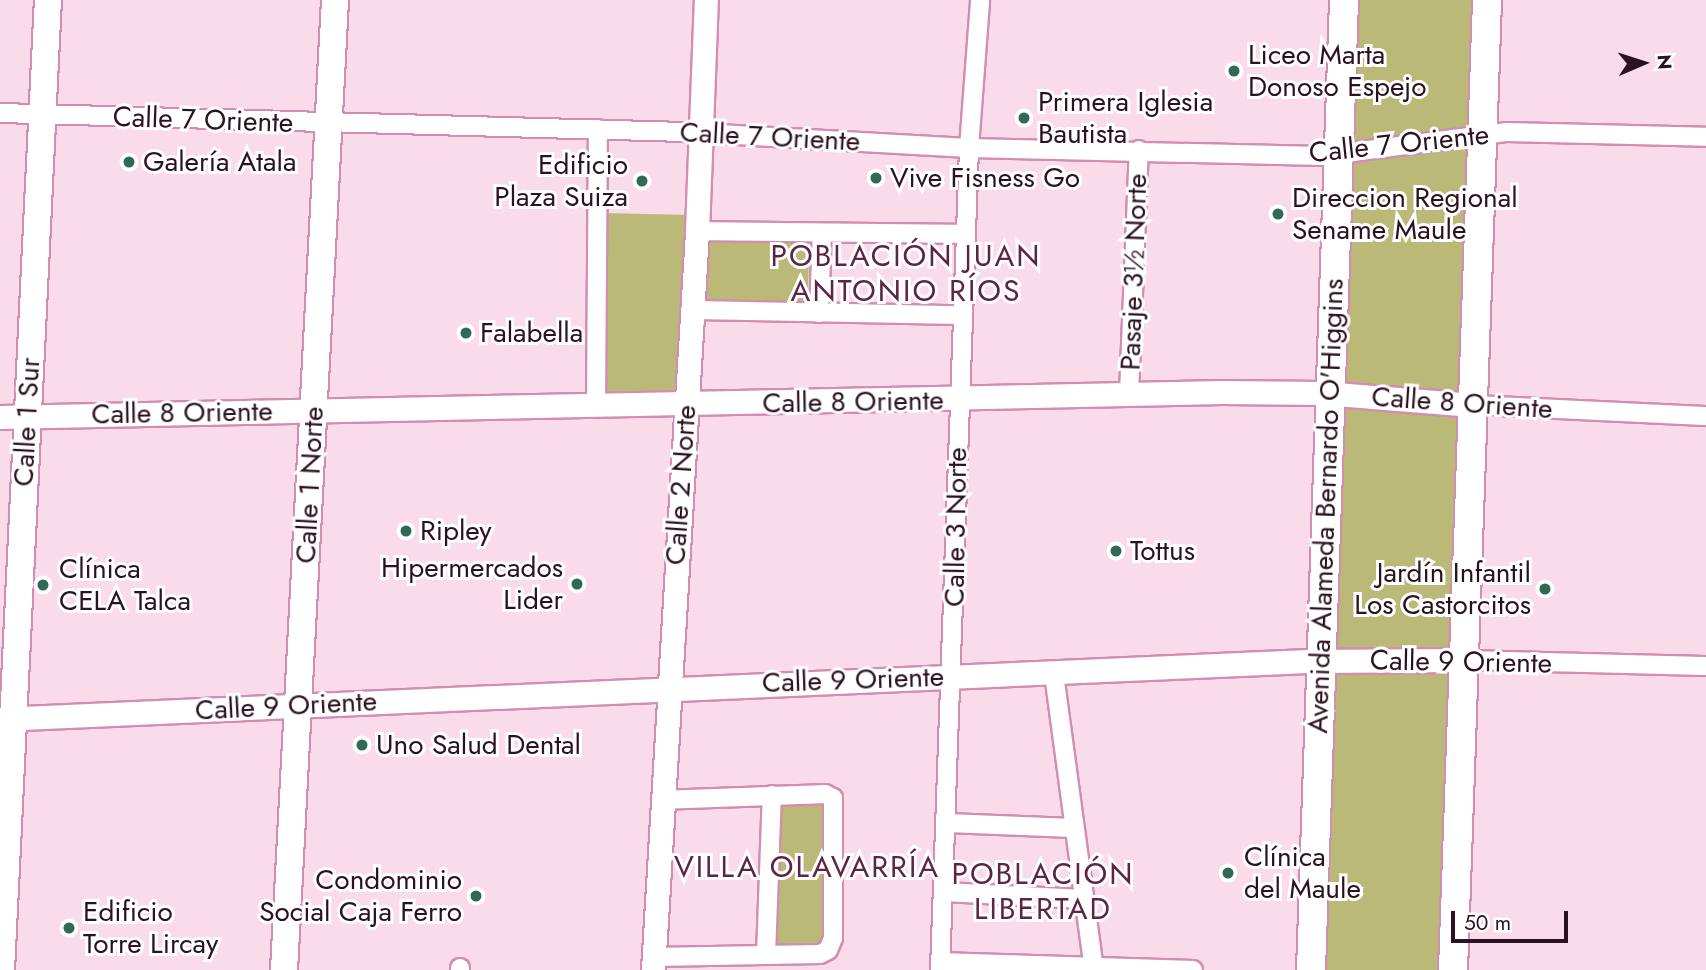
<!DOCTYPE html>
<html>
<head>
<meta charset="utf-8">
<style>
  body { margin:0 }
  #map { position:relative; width:1706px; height:970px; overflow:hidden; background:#f9dbe9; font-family:Jost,sans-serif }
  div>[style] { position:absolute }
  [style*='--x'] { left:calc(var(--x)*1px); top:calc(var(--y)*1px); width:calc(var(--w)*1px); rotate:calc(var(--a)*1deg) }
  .green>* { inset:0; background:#bab978 }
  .roads { filter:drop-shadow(2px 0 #d28db1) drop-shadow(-2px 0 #d28db1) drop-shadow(0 2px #d28db1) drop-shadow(0 -2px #d28db1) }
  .minor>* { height:18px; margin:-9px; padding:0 9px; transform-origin:9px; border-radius:9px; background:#fff }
  .tertiary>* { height:23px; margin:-11.5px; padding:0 11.5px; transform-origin:11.5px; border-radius:11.5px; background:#fff }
  .secondary>* { height:26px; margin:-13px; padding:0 13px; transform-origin:13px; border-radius:13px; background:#fff }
  .primary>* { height:28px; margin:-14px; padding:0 14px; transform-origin:14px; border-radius:14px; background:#fff }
  .dots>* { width:19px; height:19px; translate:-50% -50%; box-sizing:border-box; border:4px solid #fff; border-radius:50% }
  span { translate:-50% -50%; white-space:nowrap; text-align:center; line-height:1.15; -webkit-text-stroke:6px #fff; paint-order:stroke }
  .poi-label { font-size:28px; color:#2b1220 }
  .left { translate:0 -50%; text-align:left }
  .right { translate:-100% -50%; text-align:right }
  .street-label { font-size:28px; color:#2b1220 }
  .neighbourhood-label { font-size:30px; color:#5e2345; letter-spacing:2px }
  .north { position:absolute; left:1608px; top:28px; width:70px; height:70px; -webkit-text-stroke:5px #fff; paint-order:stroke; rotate:87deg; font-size:19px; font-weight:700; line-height:28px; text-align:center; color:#2b1220 }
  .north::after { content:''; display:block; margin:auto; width:24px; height:32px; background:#2b1220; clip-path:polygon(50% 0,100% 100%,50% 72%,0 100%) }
  .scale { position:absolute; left:1451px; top:911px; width:117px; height:32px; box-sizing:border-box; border:4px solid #2b1220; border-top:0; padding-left:9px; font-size:21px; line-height:24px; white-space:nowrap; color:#2b1220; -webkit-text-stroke:5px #fff; paint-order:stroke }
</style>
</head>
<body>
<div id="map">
  <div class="green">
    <i style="clip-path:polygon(1353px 0,1479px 0,1451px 650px,1336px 650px,1330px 642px)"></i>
    <i style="clip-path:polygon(603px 213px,690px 215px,682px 387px,674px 396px,603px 400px)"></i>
    <i style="clip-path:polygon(707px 238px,809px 242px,808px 304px,703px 304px)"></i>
    <i style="clip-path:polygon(1450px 668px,1445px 970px,1319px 970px,1328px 678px,1336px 669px)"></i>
    <i style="clip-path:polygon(779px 800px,830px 801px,827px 948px,773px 947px)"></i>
  </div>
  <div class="roads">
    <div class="minor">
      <i style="--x:0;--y:113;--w:683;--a:1.59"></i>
      <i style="--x:683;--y:132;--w:286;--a:3.2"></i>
      <i style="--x:969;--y:148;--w:353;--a:1.3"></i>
      <i style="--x:1322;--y:156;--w:187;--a:-7.4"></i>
      <i style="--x:1507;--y:132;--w:199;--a:1.4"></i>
      <i style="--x:697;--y:231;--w:269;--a:0.6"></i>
      <i style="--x:692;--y:310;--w:271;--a:1.1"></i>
      <i style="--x:819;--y:313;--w:80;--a:-87.9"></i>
      <i style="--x:1129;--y:394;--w:244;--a:-87.7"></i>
      <i style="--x:596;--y:405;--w:276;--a:-89.6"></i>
      <i style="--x:1473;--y:405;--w:233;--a:2.7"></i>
      <i style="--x:1464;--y:660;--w:242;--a:1.4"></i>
      <i style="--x:1054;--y:674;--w:299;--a:82.3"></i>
      <i style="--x:947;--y:823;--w:126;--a:2.3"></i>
      <i style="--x:943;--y:892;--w:141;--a:2.8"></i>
      <i style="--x:766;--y:955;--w:160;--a:-87.9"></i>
      <i style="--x:654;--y:957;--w:166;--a:-1"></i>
      <i style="--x:820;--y:954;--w:9;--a:-27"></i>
      <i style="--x:828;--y:950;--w:13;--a:-67"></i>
      <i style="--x:833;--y:938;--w:140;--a:-90"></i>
      <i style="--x:833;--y:798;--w:9;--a:-153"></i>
      <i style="--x:825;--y:794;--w:164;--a:177.9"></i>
      <i style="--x:940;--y:962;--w:253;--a:1.8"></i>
      <i style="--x:460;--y:970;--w:2;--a:-90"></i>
      <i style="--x:940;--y:970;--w:823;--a:-87.98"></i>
      <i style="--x:969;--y:148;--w:148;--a:-85.7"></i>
    </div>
    <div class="tertiary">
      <i style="--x:0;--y:417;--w:1222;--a:-1.17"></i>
      <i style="--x:1222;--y:392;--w:101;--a:0.6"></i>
      <i style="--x:1323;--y:393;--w:150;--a:4.6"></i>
      <i style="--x:0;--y:719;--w:1309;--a:-2.54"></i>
      <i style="--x:1308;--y:661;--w:156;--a:-0.4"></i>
      <i style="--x:653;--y:970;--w:740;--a:-86.59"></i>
      <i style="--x:697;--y:231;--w:231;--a:-87.8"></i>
    </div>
    <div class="secondary">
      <i style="--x:1;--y:970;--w:971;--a:-87.23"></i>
      <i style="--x:284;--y:970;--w:971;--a:-86.99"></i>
    </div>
    <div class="primary">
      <i style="--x:1311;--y:970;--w:971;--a:-88.05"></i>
      <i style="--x:1453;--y:970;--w:971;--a:-87.99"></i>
    </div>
  </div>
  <div class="dots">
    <i style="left:1234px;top:71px;background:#2e6a55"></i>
    <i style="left:1024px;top:118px;background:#2e6a55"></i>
    <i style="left:129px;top:162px;background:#2e6a55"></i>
    <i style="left:876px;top:178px;background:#2e6a55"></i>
    <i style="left:642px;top:181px;background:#2e6a55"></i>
    <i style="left:1278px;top:214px;background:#2e6a55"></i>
    <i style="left:466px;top:333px;background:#2e6a55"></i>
    <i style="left:406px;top:531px;background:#2e6a55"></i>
    <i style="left:1116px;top:551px;background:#2e6a55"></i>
    <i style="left:577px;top:584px;background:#2e6a55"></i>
    <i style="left:43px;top:585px;background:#2e6a55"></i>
    <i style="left:1545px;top:589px;background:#2e6a55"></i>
    <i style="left:362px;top:745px;background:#2e6a55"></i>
    <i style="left:1228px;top:873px;background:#2e6a55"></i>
    <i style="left:476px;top:896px;background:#2e6a55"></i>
    <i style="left:69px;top:928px;background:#2e6a55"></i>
  </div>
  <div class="poi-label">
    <span class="left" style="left:1248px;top:71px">Liceo Marta<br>Donoso Espejo</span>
    <span class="left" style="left:1038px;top:118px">Primera Iglesia<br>Bautista</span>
    <span class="left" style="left:143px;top:162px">Galería Atala</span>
    <span class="right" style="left:628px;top:181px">Edificio<br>Plaza Suiza</span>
    <span class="left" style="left:890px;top:178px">Vive Fisness Go</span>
    <span class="left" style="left:1292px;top:214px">Direccion Regional<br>Sename Maule</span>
    <span class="left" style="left:480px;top:333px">Falabella</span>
    <span class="left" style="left:420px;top:531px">Ripley</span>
    <span class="left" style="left:1130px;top:551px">Tottus</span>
    <span class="right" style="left:563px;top:584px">Hipermercados<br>Lider</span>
    <span class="left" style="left:59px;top:585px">Clínica<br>CELA Talca</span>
    <span class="right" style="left:1531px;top:589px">Jardín Infantil<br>Los Castorcitos</span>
    <span class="left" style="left:376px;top:745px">Uno Salud Dental</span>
    <span class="left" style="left:1244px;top:873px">Clínica<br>del Maule</span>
    <span class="right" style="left:462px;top:896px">Condominio<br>Social Caja Ferro</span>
    <span class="left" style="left:83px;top:928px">Edificio<br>Torre Lircay</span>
  </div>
  <div class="street-label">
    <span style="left:203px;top:120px;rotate:2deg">Calle 7 Oriente</span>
    <span style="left:770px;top:137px;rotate:3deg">Calle 7 Oriente</span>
    <span style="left:1399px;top:144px;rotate:-6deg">Calle 7 Oriente</span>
    <span style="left:1134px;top:272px;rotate:-88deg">Pasaje 3½ Norte</span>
    <span style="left:853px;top:402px;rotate:-1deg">Calle 8 Oriente</span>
    <span style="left:1462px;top:403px;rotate:4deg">Calle 8 Oriente</span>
    <span style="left:182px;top:413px;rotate:-1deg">Calle 8 Oriente</span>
    <span style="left:27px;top:422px;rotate:-87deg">Calle 1 Sur</span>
    <span style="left:310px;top:485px;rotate:-87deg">Calle 1 Norte</span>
    <span style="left:681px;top:485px;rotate:-86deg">Calle 2 Norte</span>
    <span style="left:1326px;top:506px;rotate:-88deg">Avenida Alameda Bernardo O'Higgins</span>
    <span style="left:956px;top:527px;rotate:-89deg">Calle 3 Norte</span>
    <span style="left:1461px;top:662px;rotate:1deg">Calle 9 Oriente</span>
    <span style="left:853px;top:680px;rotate:-2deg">Calle 9 Oriente</span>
    <span style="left:286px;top:706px;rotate:-3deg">Calle 9 Oriente</span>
  </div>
  <div class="neighbourhood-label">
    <span style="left:906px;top:273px">POBLACIÓN JUAN<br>ANTONIO RÍOS</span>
    <span style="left:807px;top:867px">VILLA OLAVARRÍA</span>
    <span style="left:1043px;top:891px">POBLACIÓN<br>LIBERTAD</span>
  </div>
  <div class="north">N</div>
  <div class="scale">50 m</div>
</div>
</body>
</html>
